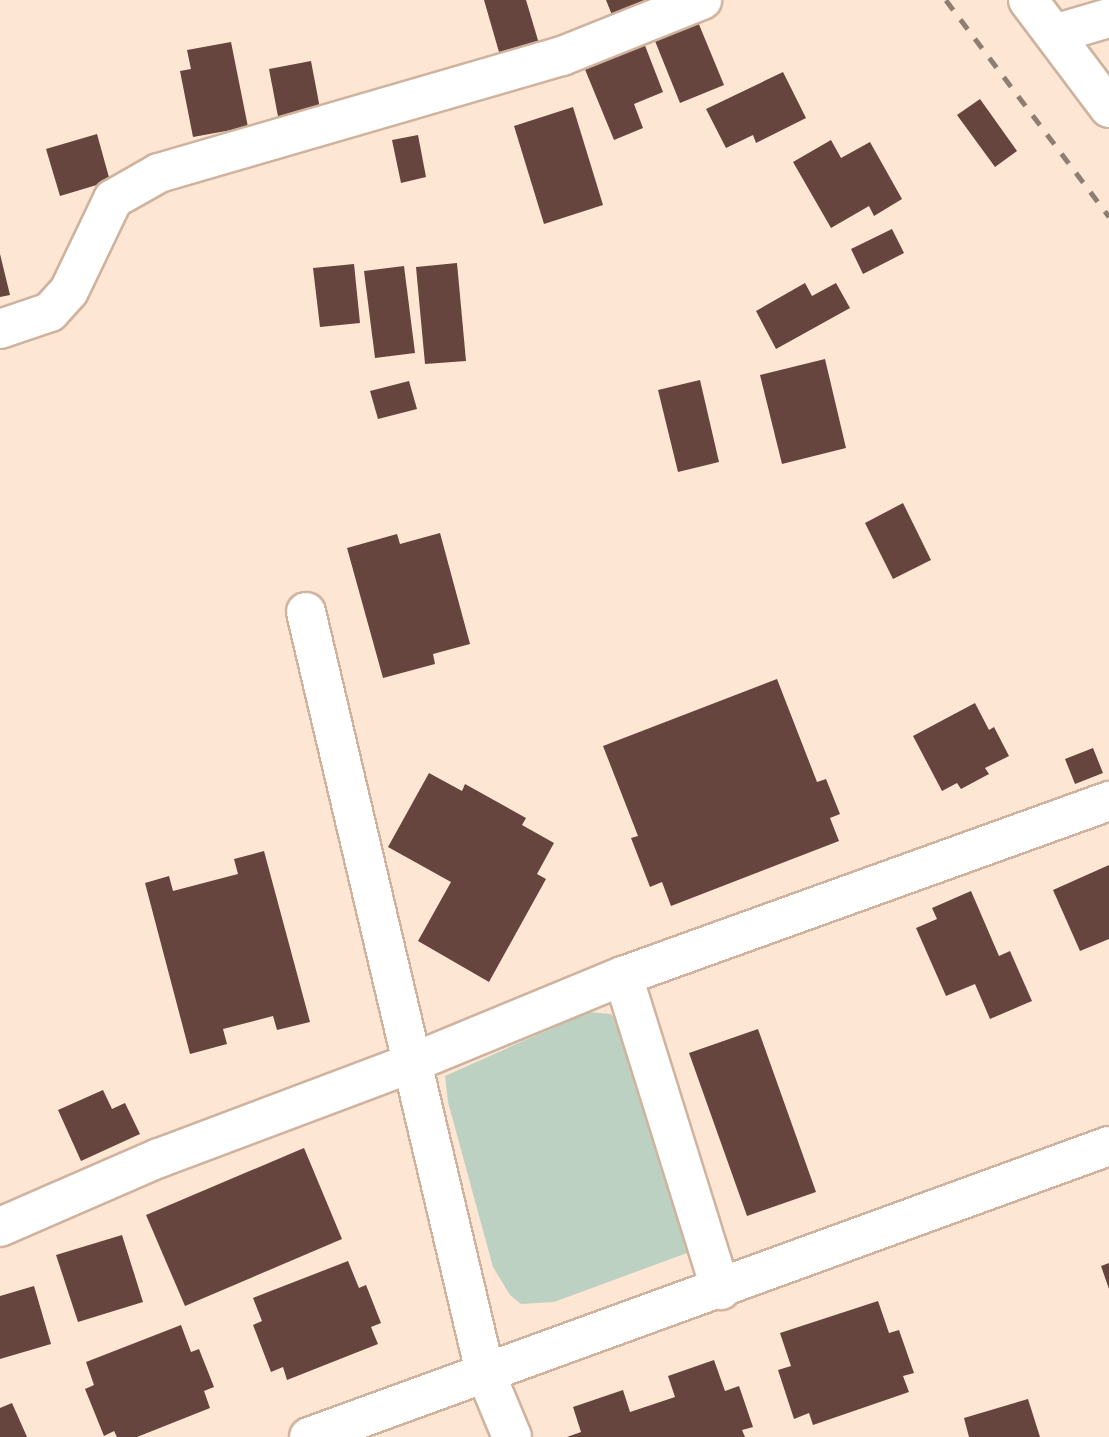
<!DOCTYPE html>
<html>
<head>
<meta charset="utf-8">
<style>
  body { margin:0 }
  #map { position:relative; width:1109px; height:1437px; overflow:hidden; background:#fde6d4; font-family:Arial,sans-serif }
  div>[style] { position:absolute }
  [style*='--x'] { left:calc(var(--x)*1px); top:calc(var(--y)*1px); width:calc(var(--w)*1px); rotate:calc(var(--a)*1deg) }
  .green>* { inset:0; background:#bcd1c1 }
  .building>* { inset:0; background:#66453e }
  .roads { filter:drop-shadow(2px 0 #cfb39e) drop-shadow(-2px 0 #cfb39e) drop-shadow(0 2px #cfb39e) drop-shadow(0 -2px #cfb39e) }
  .minor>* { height:38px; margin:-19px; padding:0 19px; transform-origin:19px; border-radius:19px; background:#fff }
  .rail>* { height:5px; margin-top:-2.5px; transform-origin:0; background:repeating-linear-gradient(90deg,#8e7d71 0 12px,transparent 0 24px) }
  span { translate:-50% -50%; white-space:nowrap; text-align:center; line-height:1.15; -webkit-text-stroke:7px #fde6d4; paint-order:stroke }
</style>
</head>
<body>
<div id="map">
  <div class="green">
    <i style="clip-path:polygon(588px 1012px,611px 1014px,618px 1024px,692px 1240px,687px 1253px,554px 1302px,521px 1304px,510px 1295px,493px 1267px,448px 1102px,445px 1076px)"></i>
  </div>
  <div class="building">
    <i style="clip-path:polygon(484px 0,526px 0,540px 47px,501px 59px)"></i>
    <i style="clip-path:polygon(606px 0,648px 0,612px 15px)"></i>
    <i style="clip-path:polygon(698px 22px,724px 85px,680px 103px,655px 41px)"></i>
    <i style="clip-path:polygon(231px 42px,248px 127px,193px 137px,180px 71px,191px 69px,187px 50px)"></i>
    <i style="clip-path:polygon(644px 43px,663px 92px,634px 104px,643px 128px,614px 140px,584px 67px)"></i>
    <i style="clip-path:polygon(311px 61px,322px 119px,280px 127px,269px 69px)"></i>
    <i style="clip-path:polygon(783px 72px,806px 118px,756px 143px,753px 135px,726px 148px,706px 109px)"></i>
    <i style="clip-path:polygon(980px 99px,1017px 151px,995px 167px,957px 115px)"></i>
    <i style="clip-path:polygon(573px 107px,603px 205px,544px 224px,514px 126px)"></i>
    <i style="clip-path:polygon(97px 134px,110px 181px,60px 196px,46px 149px)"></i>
    <i style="clip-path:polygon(418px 135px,426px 177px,401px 183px,392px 140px)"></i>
    <i style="clip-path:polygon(831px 140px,841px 158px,870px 142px,902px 199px,874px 216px,869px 206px,831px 228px,793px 162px)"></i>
    <i style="clip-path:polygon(892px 229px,904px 253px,863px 274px,851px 249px)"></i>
    <i style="clip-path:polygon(0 254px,10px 295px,0 297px)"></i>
    <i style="clip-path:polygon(457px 263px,466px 361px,425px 364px,416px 267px)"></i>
    <i style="clip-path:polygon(354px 264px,360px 323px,320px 327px,313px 268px)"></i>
    <i style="clip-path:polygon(404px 266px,415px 353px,375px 358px,364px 271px)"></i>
    <i style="clip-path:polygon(805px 283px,812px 296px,836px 283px,850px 308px,776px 349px,756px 311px)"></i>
    <i style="clip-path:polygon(825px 359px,846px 448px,782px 464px,760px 375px)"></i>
    <i style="clip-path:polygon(700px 380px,719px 462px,678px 472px,658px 390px)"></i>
    <i style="clip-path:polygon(409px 381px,417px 409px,378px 419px,370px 391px)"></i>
    <i style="clip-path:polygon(903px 503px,931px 560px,893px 579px,865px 523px)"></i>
    <i style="clip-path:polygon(440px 533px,470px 644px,433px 654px,435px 664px,383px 678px,347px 548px,397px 534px,400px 544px)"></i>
    <i style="clip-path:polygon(777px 679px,817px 782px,826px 779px,840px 814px,830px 818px,839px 841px,671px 906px,662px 882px,650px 887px,631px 838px,638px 836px,603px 746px)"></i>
    <i style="clip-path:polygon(975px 703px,989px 730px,994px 727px,1009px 756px,985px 768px,989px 774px,961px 789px,957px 783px,942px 791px,913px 736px)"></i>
    <i style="clip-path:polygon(1093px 748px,1103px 773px,1075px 784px,1065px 759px)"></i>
    <i style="clip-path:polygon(429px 773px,462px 791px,465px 784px,526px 818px,522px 825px,554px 843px,537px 874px,546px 879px,489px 982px,418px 941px,451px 882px,388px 847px)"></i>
    <i style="clip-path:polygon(264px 851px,310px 1022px,277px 1030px,273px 1016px,223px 1029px,227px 1044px,190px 1054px,145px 883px,169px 876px,173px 891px,238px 874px,234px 859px)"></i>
    <i style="clip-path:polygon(1109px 865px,1109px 939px,1080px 951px,1053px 890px)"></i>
    <i style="clip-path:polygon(971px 891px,999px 956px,1010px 951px,1032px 1001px,990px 1019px,975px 984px,946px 996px,916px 928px,937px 919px,932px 908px)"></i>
    <i style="clip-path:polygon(758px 1029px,816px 1192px,747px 1216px,689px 1053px)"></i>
    <i style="clip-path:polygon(103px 1090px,112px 1109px,125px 1103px,140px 1134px,81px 1161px,58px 1110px)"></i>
    <i style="clip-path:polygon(304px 1148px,342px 1239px,185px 1306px,146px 1215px)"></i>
    <i style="clip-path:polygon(122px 1235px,143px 1302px,78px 1322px,56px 1255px)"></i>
    <i style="clip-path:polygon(348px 1261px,359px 1288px,366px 1285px,381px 1323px,371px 1327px,378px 1344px,287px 1380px,283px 1367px,271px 1372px,253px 1325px,262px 1321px,253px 1298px)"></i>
    <i style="clip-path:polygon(1109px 1263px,1109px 1289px,1101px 1266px)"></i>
    <i style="clip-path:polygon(34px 1286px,51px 1344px,0 1359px,0 1296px)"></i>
    <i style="clip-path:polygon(878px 1301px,889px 1333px,899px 1330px,914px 1373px,903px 1376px,909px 1392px,813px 1425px,809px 1413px,794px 1419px,778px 1370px,791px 1366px,780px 1333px)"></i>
    <i style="clip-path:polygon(181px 1325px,191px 1352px,199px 1349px,214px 1387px,204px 1391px,210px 1408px,137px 1437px,117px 1437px,114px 1431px,104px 1436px,85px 1389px,94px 1385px,86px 1362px)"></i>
    <i style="clip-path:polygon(714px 1360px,725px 1391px,739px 1386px,753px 1427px,742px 1430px,745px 1437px,567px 1437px,581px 1432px,573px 1407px,623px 1390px,630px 1412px,675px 1397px,668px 1376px)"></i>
    <i style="clip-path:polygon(1028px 1399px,1040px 1437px,969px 1437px,964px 1418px)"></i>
    <i style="clip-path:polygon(12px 1403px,27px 1437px,0 1437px,0 1408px)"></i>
  </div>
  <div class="roads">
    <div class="minor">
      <i style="--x:1028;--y:0;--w:135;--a:53.1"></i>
      <i style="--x:1054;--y:34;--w:57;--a:-16.2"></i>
      <i style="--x:0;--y:329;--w:53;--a:-18.8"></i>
      <i style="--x:50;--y:312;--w:28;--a:-48"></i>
      <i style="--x:69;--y:291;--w:102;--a:-64.4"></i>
      <i style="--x:113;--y:199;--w:53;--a:-29.5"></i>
      <i style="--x:159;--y:173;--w:420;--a:-16.2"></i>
      <i style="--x:562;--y:56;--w:151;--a:-21.8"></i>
      <i style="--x:306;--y:612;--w:781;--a:76.75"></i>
      <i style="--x:485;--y:1372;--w:70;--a:67.4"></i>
      <i style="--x:623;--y:976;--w:329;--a:72.7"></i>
      <i style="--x:0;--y:1227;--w:173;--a:-23.5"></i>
      <i style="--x:159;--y:1158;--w:272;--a:-20.6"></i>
      <i style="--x:414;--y:1062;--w:226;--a:-22.4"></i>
      <i style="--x:623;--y:976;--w:517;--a:-19.8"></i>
      <i style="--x:309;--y:1437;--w:851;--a:-19.99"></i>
    </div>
  </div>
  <div class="rail">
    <i style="--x:946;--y:0;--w:271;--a:53"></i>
  </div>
</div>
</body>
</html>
